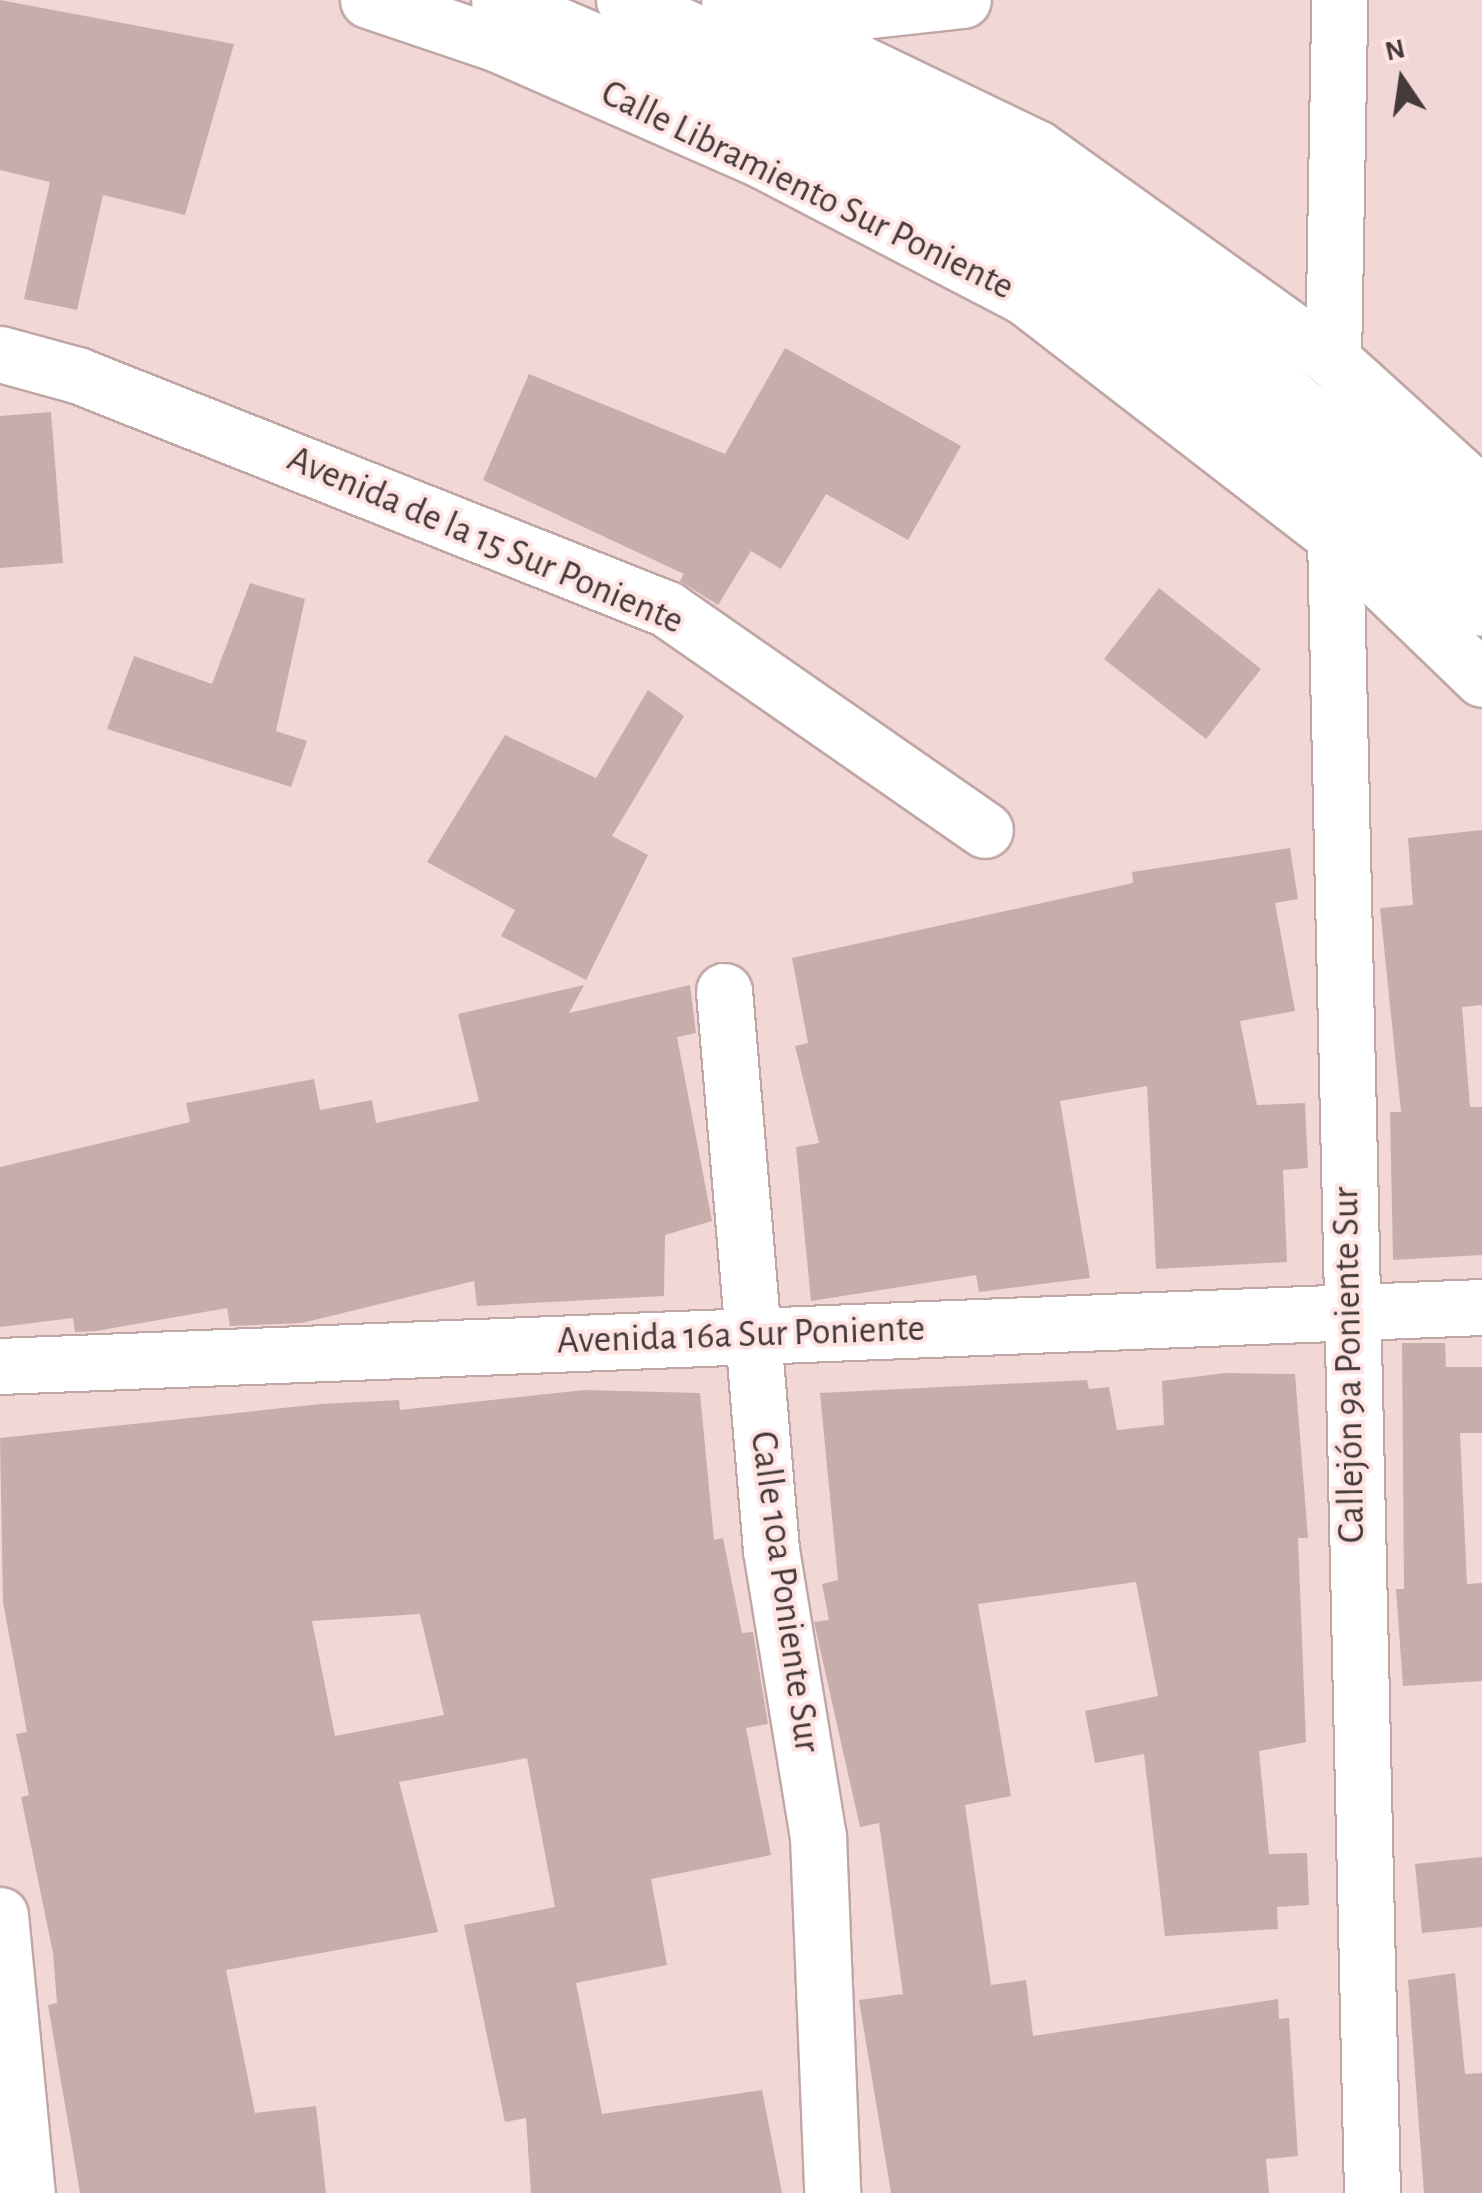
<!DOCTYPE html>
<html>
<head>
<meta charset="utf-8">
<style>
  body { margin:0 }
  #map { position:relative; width:1482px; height:2193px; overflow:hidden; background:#f1d7d6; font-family:"Alegreya Sans",sans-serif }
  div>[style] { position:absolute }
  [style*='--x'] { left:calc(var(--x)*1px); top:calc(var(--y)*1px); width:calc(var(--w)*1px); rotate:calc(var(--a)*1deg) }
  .building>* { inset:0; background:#c7aead }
  .roads { filter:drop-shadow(2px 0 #bfa7a6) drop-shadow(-2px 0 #bfa7a6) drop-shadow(0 2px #bfa7a6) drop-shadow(0 -2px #bfa7a6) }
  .minor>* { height:55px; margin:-27.5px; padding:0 27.5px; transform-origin:27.5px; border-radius:27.5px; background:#fff }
  .primary>* { height:55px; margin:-27.5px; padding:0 27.5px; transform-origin:27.5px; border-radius:27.5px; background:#fff }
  span { translate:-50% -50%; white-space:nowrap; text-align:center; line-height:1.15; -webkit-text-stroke:8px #ffe4e4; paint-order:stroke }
  .street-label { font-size:38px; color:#443a39 }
  .north { position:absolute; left:1352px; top:30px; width:100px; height:100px; -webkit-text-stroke:8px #ffe4e4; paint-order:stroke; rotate:347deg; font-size:28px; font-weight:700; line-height:40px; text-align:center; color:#443a39 }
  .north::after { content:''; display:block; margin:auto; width:35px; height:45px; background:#443a39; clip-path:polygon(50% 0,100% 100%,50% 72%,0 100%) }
</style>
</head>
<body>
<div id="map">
  <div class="building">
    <i style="clip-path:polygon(0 0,234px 44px,185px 215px,103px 195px,77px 310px,24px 299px,50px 182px,0 170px)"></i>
    <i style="clip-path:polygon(785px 348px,961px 446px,908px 540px,826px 494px,781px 569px,751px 551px,718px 605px,680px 581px,684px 574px,483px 480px,529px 374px,725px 454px)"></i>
    <i style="clip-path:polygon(51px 412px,63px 563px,0 568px,0 416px)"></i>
    <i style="clip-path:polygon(250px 583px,305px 599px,276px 731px,307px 741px,291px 787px,107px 729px,134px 656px,212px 684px)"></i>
    <i style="clip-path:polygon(1159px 588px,1261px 669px,1206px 739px,1104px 659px)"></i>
    <i style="clip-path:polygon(648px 690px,684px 716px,612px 836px,648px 855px,586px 980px,501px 936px,515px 910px,427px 862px,505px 735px,596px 778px)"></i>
    <i style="clip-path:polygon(1482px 830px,1482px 1005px,1462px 1007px,1470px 1107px,1482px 1107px,1482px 1255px,1393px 1260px,1390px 1112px,1401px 1112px,1380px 908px,1413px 905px,1408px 838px)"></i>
    <i style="clip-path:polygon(1290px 848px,1298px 899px,1275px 903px,1295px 1011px,1240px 1021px,1257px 1105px,1305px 1103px,1308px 1168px,1283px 1170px,1287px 1262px,1156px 1269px,1147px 1086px,1060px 1101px,1090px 1278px,979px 1292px,976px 1275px,811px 1301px,796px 1147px,819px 1143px,795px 1046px,808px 1043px,792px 958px,1133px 883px,1132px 872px)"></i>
    <i style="clip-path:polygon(584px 985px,569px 1013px,690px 985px,696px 1033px,677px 1037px,712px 1221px,665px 1235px,664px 1296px,477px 1306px,474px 1281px,302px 1323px,230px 1326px,227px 1308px,96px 1331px,75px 1332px,73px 1318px,0 1327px,0 1167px,190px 1122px,186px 1103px,314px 1079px,320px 1110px,372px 1100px,376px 1123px,479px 1101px,458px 1014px)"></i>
    <i style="clip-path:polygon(1402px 1343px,1445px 1343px,1446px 1367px,1482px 1367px,1482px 1433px,1460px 1433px,1467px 1584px,1482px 1583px,1482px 1681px,1403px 1686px,1396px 1589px,1404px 1589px)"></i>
    <i style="clip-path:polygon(1225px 1373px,1295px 1374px,1308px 1538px,1298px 1538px,1306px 1742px,1259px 1751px,1269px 1854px,1307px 1853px,1309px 1905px,1277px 1907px,1278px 1929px,1165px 1936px,1144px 1754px,1095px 1763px,1085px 1711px,1158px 1696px,1136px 1582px,978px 1604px,1011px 1796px,965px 1805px,991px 1985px,1026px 1980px,1033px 2036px,1278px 1999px,1279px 2019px,1289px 2018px,1298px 2156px,1266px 2159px,1269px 2193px,891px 2193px,859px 2000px,903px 1994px,879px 1823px,860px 1827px,814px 1622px,829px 1620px,822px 1584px,838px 1580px,820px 1393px,1087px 1380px,1089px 1389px,1109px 1387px,1117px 1430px,1164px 1425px,1162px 1381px)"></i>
    <i style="clip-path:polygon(evenodd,584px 1390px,700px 1393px,714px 1540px,723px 1538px,742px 1633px,753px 1632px,768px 1724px,746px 1728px,771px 1855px,651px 1879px,667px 1965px,576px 1983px,602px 2114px,762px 2090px,782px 2193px,531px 2193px,526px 2118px,505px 2122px,464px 1925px,555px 1907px,527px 1758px,399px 1782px,438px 1932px,226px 1970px,255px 2113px,316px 2106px,326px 2193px,80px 2193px,48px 2005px,57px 2003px,53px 1953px,21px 1797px,29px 1795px,16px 1734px,27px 1732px,3px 1602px,0 1438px,321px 1404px,399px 1400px,400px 1410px,584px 1390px,420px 1614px,444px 1715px,335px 1736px,312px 1621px,420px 1614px)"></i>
    <i style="clip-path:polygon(1482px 1857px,1482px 1927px,1422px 1933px,1415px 1864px)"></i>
    <i style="clip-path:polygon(1455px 1973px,1465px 2074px,1482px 2073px,1482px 2193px,1424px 2193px,1408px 1980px)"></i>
  </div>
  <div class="roads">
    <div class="minor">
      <i style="--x:772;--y:21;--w:192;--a:-6.3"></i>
      <i style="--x:0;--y:354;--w:80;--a:15.3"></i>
      <i style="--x:77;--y:375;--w:635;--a:21.63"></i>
      <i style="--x:667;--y:609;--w:387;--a:34.8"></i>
      <i style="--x:1333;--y:360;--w:360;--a:-89"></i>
      <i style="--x:1335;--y:537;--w:1656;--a:88.72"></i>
      <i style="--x:724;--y:991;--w:561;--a:85.19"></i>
      <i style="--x:771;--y:1550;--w:291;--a:80.7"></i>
      <i style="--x:818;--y:1837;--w:356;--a:87.7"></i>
      <i style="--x:0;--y:1366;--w:1483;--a:-2.28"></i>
      <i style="--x:0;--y:1915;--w:279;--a:84.5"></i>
    </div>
    <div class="primary">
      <i style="--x:368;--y:0;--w:137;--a:18.7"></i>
      <i style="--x:498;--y:44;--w:286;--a:23.7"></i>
      <i style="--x:760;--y:159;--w:299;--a:27.5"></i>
      <i style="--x:1025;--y:297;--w:392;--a:37.7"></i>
      <i style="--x:1335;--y:537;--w:204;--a:44"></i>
      <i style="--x:499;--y:0;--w:397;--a:23.3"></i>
      <i style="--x:864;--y:157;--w:219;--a:30.4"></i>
      <i style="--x:1053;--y:268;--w:547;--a:38.4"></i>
      <i style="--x:624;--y:0;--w:288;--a:24.2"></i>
      <i style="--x:887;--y:118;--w:257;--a:31.5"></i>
      <i style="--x:1106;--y:252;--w:479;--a:38.2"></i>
      <i style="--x:729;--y:0;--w:342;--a:25.7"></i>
      <i style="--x:1037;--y:148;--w:364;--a:35.6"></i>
      <i style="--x:1333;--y:360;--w:201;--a:42.2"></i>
    </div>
  </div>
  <div class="street-label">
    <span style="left:807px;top:191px;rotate:26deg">Calle Libramiento Sur Poniente</span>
    <span style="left:485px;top:541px;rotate:23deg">Avenida de la 15 Sur Poniente</span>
    <span style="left:741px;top:1336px;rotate:-2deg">Avenida 16a Sur Poniente</span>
    <span style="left:1350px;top:1365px;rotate:-91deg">Callejón 9a Poniente Sur</span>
    <span style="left:784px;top:1592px;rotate:82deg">Calle 10a Poniente Sur</span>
  </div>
  <div class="north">N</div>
</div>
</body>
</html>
